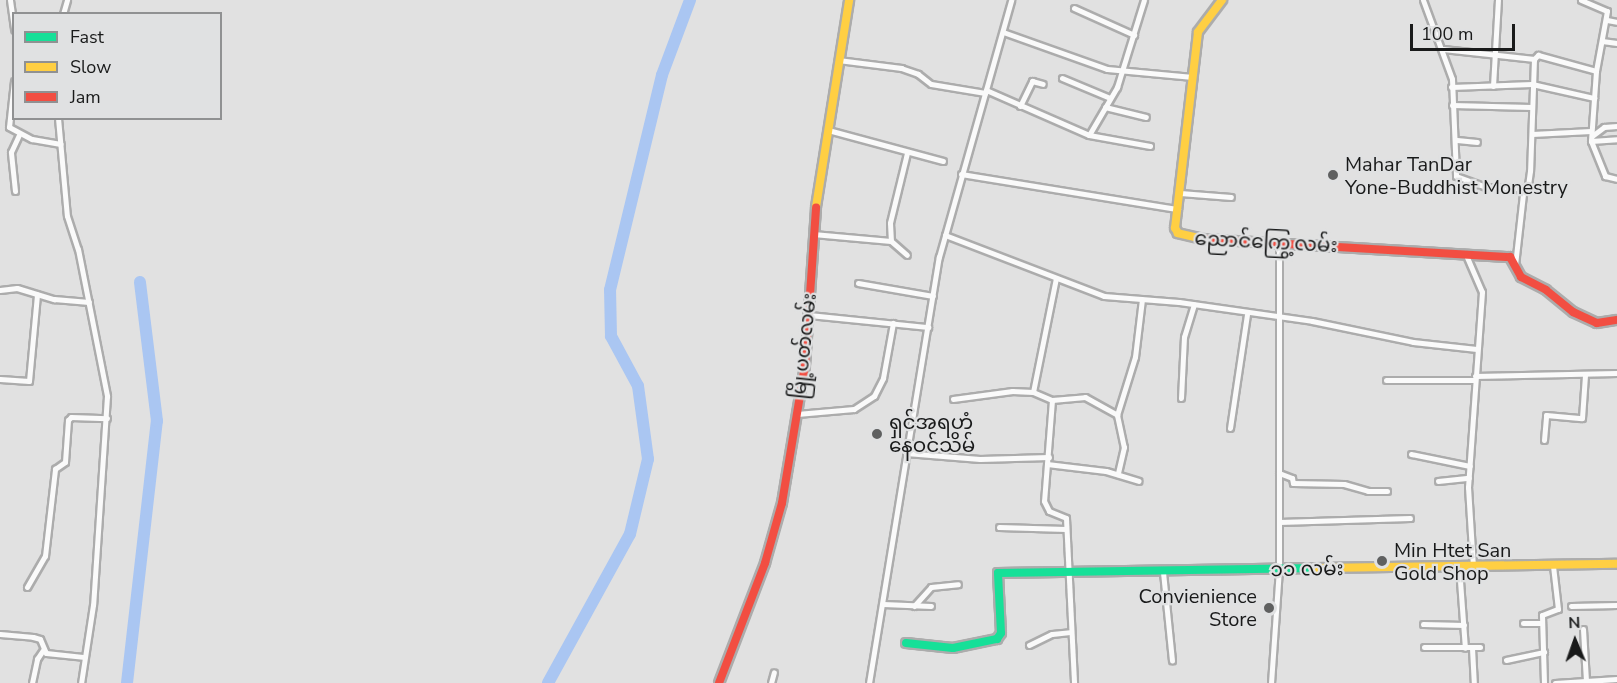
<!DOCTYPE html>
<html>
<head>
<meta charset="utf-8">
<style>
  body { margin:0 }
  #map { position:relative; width:1617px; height:683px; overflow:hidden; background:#e1e1e1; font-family:"Nunito Sans","Noto Sans Myanmar",sans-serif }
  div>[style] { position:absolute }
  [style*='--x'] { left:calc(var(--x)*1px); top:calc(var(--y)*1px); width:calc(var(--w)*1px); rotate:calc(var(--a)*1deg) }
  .river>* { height:12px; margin:-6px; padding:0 6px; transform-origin:6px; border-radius:6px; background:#aac6f2 }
  .roads { filter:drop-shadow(2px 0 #acacac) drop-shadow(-2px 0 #acacac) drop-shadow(0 2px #acacac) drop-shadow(0 -2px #acacac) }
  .street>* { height:5px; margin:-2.5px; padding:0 2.5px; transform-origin:2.5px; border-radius:2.5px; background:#fafafa }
  .fast>* { height:8px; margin:-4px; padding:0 4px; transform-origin:4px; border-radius:4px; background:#16e098 }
  .slow>* { height:8px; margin:-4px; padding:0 4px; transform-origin:4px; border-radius:4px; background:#ffcf43 }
  .jam>* { height:8px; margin:-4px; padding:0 4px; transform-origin:4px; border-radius:4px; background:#f24e42 }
  .dots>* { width:16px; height:16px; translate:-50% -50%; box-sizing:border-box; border:3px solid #e0e1e2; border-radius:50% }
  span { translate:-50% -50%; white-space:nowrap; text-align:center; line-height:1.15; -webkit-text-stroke:4.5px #e0e1e2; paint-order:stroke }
  .poi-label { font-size:20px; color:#191a1a }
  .left { translate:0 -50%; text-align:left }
  .right { translate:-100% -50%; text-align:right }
  .street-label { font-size:20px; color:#191a1a }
  .legend { position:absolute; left:12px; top:12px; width:210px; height:108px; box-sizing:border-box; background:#e0e1e2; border:2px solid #909192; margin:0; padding:8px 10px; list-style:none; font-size:18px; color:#191a1a }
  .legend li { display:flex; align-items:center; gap:12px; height:30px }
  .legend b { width:30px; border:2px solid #909192 }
  .north { position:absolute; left:1545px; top:611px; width:60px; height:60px; -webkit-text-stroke:4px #e0e1e2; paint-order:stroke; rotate:358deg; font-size:16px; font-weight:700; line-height:24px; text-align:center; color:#191a1a }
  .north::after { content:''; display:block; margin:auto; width:21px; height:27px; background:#191a1a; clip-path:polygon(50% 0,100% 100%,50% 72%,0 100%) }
  .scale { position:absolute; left:1410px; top:24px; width:105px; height:27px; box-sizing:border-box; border:3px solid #191a1a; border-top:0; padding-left:8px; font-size:18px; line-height:21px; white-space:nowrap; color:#191a1a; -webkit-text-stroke:4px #e0e1e2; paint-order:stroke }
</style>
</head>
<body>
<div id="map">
  <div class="river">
    <i style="--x:127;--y:683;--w:264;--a:-83.5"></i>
    <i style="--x:157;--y:421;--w:140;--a:-97"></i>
    <i style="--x:548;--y:683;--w:170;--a:-61.2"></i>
    <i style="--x:630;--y:534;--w:77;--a:-76.5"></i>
    <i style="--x:648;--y:459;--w:74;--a:-97.8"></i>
    <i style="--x:638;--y:386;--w:57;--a:-118.4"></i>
    <i style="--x:611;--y:336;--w:46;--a:-91.2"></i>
    <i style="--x:610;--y:290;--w:221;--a:-76.4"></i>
    <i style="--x:662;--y:75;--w:80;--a:-69.5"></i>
  </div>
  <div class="roads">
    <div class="street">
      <i style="--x:10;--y:0;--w:30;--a:82"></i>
      <i style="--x:1423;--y:0;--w:84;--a:69.8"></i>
      <i style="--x:1452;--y:79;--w:97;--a:87.6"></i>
      <i style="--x:1456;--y:176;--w:33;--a:20"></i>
      <i style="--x:1487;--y:187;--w:31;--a:2"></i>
      <i style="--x:1518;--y:188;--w:8;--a:50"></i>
      <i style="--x:1523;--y:194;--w:71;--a:96.4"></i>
      <i style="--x:1581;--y:0;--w:28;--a:23"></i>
      <i style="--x:1607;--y:11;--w:61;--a:100.4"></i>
      <i style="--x:1074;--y:8;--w:66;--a:24.2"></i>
      <i style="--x:63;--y:14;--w:15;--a:-74"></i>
      <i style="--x:1607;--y:20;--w:10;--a:11"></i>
      <i style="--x:1003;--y:32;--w:110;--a:19.6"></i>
      <i style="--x:1107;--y:69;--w:86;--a:5.3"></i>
      <i style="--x:1602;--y:41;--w:15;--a:8"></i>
      <i style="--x:1443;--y:49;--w:92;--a:6.3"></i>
      <i style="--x:1534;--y:59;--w:112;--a:92"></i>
      <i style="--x:1530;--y:171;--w:15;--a:98"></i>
      <i style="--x:1528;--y:186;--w:8;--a:135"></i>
      <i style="--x:1534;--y:59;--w:6;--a:-45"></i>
      <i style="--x:1538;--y:55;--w:60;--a:15.4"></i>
      <i style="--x:1596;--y:71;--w:70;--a:94.1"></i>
      <i style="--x:1591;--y:141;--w:26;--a:-4"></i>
      <i style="--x:838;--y:60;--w:64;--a:7.2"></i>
      <i style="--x:901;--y:68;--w:18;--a:19"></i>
      <i style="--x:918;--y:74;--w:16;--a:38"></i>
      <i style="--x:931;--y:84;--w:55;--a:9.5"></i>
      <i style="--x:1062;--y:78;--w:52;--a:22.6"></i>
      <i style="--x:14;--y:81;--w:46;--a:96.2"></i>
      <i style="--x:9;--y:127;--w:26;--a:28"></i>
      <i style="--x:32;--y:139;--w:29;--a:10"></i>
      <i style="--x:1493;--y:86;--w:86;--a:-86.7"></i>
      <i style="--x:1451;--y:87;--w:81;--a:-2.1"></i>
      <i style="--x:1532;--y:84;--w:64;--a:12.7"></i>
      <i style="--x:986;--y:90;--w:112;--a:23.6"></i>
      <i style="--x:1089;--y:135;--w:62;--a:10.2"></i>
      <i style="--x:1452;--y:105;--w:79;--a:1.5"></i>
      <i style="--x:1020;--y:106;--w:28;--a:-64"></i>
      <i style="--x:1032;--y:81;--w:11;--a:15"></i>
      <i style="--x:1105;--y:107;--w:42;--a:13.7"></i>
      <i style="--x:58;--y:118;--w:98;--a:84.8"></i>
      <i style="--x:67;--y:216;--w:35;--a:72"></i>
      <i style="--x:78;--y:249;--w:150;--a:78.8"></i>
      <i style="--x:107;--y:396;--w:209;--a:93.8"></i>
      <i style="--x:93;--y:605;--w:79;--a:98.7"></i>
      <i style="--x:828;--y:130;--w:119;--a:15.1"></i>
      <i style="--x:1532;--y:134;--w:59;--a:-2.9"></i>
      <i style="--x:1089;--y:135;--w:56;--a:-59.7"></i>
      <i style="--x:1117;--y:87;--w:91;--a:-72.8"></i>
      <i style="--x:1592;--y:136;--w:15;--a:-37"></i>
      <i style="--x:1604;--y:127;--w:13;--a:-4"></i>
      <i style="--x:1457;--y:140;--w:20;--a:6"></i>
      <i style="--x:1591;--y:141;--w:38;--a:68"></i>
      <i style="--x:1605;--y:176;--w:12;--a:14"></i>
      <i style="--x:907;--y:153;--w:72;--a:103.7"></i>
      <i style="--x:890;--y:223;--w:18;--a:87"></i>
      <i style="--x:891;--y:241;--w:21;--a:41"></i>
      <i style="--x:961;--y:174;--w:220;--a:9.2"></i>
      <i style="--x:15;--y:191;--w:39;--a:-96"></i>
      <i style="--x:11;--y:152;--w:19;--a:-65"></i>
      <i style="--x:1180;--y:193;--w:51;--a:4.5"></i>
      <i style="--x:813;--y:234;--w:78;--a:5.1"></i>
      <i style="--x:945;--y:235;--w:170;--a:21"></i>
      <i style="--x:1104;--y:296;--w:75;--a:4.6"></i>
      <i style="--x:1179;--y:302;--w:134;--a:8.1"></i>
      <i style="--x:1312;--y:321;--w:103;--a:11.7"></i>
      <i style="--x:1413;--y:342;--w:64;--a:6.2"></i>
      <i style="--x:1466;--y:255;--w:40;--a:66.6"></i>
      <i style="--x:1482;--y:292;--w:196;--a:94.1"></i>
      <i style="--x:1468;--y:487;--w:80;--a:86.4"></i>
      <i style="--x:858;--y:283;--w:76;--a:9.8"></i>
      <i style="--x:0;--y:290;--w:17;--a:-7"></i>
      <i style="--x:17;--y:288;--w:39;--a:17"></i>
      <i style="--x:54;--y:299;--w:35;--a:5"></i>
      <i style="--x:809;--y:315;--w:120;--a:5.8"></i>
      <i style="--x:1475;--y:376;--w:142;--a:-1.2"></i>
      <i style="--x:0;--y:379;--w:29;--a:4"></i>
      <i style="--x:29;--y:381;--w:87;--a:-84.7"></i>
      <i style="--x:1386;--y:380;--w:89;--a:0"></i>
      <i style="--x:1033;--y:392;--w:116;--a:-78.6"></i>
      <i style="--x:1181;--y:398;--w:61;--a:-87.2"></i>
      <i style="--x:1184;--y:337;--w:34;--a:-73"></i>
      <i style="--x:953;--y:399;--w:60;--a:-7.7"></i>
      <i style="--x:1012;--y:391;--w:21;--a:3"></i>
      <i style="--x:1033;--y:392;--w:21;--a:23"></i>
      <i style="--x:1052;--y:400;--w:33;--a:-5"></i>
      <i style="--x:1085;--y:397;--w:37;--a:29"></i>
      <i style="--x:1117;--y:415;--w:33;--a:78"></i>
      <i style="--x:1124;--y:447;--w:28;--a:103"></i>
      <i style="--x:1052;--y:400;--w:101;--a:94.5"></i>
      <i style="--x:1044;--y:501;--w:11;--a:63"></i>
      <i style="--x:1049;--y:511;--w:18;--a:22"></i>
      <i style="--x:1066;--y:518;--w:165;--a:87.2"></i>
      <i style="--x:797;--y:414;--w:57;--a:-5"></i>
      <i style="--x:854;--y:409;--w:24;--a:-33"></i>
      <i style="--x:874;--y:396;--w:20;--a:-63"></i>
      <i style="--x:883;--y:378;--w:56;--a:-79.7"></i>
      <i style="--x:1117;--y:415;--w:61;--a:-72.8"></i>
      <i style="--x:1135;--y:357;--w:58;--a:-83.1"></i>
      <i style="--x:1230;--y:428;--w:115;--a:-81.5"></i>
      <i style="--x:1544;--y:440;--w:25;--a:-85"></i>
      <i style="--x:1546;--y:415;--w:36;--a:5"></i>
      <i style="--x:1582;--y:418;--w:43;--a:-86"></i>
      <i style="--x:906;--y:453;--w:74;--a:4.6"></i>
      <i style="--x:980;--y:459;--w:69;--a:-1.7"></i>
      <i style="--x:1411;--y:454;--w:60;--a:11.5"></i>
      <i style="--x:1047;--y:464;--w:59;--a:6.8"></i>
      <i style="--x:1106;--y:471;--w:34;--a:17"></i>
      <i style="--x:1279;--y:473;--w:14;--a:21"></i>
      <i style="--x:1292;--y:478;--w:5;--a:79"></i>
      <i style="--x:1293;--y:483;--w:51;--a:1.1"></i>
      <i style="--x:1344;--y:484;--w:25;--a:16"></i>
      <i style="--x:1368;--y:491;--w:19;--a:0"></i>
      <i style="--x:1438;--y:481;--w:31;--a:-6"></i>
      <i style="--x:1279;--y:522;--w:131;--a:-1.7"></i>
      <i style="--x:999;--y:527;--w:67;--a:1.7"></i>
      <i style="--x:1459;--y:567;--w:81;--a:85.8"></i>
      <i style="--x:1163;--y:572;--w:89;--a:84.2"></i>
      <i style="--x:27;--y:587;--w:36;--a:-60"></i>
      <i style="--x:45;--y:556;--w:88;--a:-83.4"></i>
      <i style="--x:55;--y:469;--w:12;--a:-35"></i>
      <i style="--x:65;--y:462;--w:42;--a:-85.9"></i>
      <i style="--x:68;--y:420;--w:4;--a:-45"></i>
      <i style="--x:71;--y:417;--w:36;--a:2"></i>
      <i style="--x:883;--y:604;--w:48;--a:2.4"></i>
      <i style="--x:914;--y:606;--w:25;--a:-48"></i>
      <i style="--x:931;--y:587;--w:27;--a:-6"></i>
      <i style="--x:1571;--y:606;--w:46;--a:-1.2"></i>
      <i style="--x:1523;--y:623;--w:19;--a:0"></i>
      <i style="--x:1423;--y:624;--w:41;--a:1.4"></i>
      <i style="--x:1583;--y:629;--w:52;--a:86.7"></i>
      <i style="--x:0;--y:634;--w:33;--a:5"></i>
      <i style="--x:33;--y:637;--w:7;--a:16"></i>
      <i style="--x:40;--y:639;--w:15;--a:67"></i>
      <i style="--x:46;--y:653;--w:37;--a:6"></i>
      <i style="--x:1029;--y:645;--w:25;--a:-26"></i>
      <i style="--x:1052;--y:634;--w:18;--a:-6"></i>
      <i style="--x:1424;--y:647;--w:56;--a:0"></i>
      <i style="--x:1472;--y:648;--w:35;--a:87"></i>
      <i style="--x:1506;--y:660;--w:39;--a:-12"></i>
      <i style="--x:32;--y:683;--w:25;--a:-78"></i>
      <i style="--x:37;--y:659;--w:11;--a:-56"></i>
      <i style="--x:771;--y:683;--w:11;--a:-75"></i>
      <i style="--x:869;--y:683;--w:432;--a:-80.7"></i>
      <i style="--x:939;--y:257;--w:267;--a:-74.3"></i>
      <i style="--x:1271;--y:683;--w:114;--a:-86"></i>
      <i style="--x:1279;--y:569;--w:326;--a:-90"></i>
      <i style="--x:1544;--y:683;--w:68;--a:-91.7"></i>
      <i style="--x:1542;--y:615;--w:17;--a:-21"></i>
      <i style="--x:1558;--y:609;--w:43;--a:-96.6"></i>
      <i style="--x:1555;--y:683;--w:62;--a:-3.7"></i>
    </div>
    <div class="fast">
      <i style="--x:906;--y:643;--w:47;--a:6.1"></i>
      <i style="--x:953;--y:648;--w:45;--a:-11.6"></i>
      <i style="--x:997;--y:639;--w:7;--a:-56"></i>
      <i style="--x:1001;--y:633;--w:60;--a:-92.9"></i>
      <i style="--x:998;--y:573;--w:319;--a:-0.9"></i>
    </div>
    <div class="slow">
      <i style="--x:816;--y:207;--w:210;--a:-80.9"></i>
      <i style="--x:1203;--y:239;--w:26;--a:-167"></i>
      <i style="--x:1178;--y:233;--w:6;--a:-121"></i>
      <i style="--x:1175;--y:228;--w:197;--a:-83.3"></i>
      <i style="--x:1198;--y:32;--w:40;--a:-53"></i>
      <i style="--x:1317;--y:568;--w:300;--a:-0.8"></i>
    </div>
    <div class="jam">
      <i style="--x:1203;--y:239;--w:308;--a:3.4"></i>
      <i style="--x:1510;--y:257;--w:23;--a:61"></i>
      <i style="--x:1521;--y:277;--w:28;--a:27"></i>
      <i style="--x:1546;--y:290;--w:35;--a:39"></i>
      <i style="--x:1573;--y:312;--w:26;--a:25"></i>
      <i style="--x:1597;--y:323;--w:20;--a:-9"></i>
      <i style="--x:719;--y:683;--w:129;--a:-69"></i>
      <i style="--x:765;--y:563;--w:62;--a:-74.2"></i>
      <i style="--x:782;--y:503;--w:139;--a:-80.5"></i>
      <i style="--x:805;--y:366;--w:159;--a:-86"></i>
    </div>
  </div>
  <div class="dots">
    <i style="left:1333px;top:175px;background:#5f6060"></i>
    <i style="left:877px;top:434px;background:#5f6060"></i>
    <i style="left:1382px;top:561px;background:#5f6060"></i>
    <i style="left:1269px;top:608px;background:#5f6060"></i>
  </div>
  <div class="poi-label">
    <span class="left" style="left:1345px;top:176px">Mahar TanDar<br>Yone-Buddhist Monestry</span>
    <span class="left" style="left:889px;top:434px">ရှင်အရဟံ<br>နေဝင်သိမ်</span>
    <span class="left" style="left:1394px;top:562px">Min Htet San<br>Gold Shop</span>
    <span class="right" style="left:1257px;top:608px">Convienience<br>Store</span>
  </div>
  <div class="street-label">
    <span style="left:1266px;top:242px;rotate:3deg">ညောင်ကြွေ့လမ်း</span>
    <span style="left:804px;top:346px;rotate:-84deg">မြို့ပတ်လမ်း</span>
    <span style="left:1307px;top:569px;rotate:-1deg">၁၁ လမ်း</span>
  </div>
  <ul class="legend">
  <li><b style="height:8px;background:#16e098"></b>Fast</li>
  <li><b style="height:8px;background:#ffcf43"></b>Slow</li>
  <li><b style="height:8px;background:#f24e42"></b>Jam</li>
  </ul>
  <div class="north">N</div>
  <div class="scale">100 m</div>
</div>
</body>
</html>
